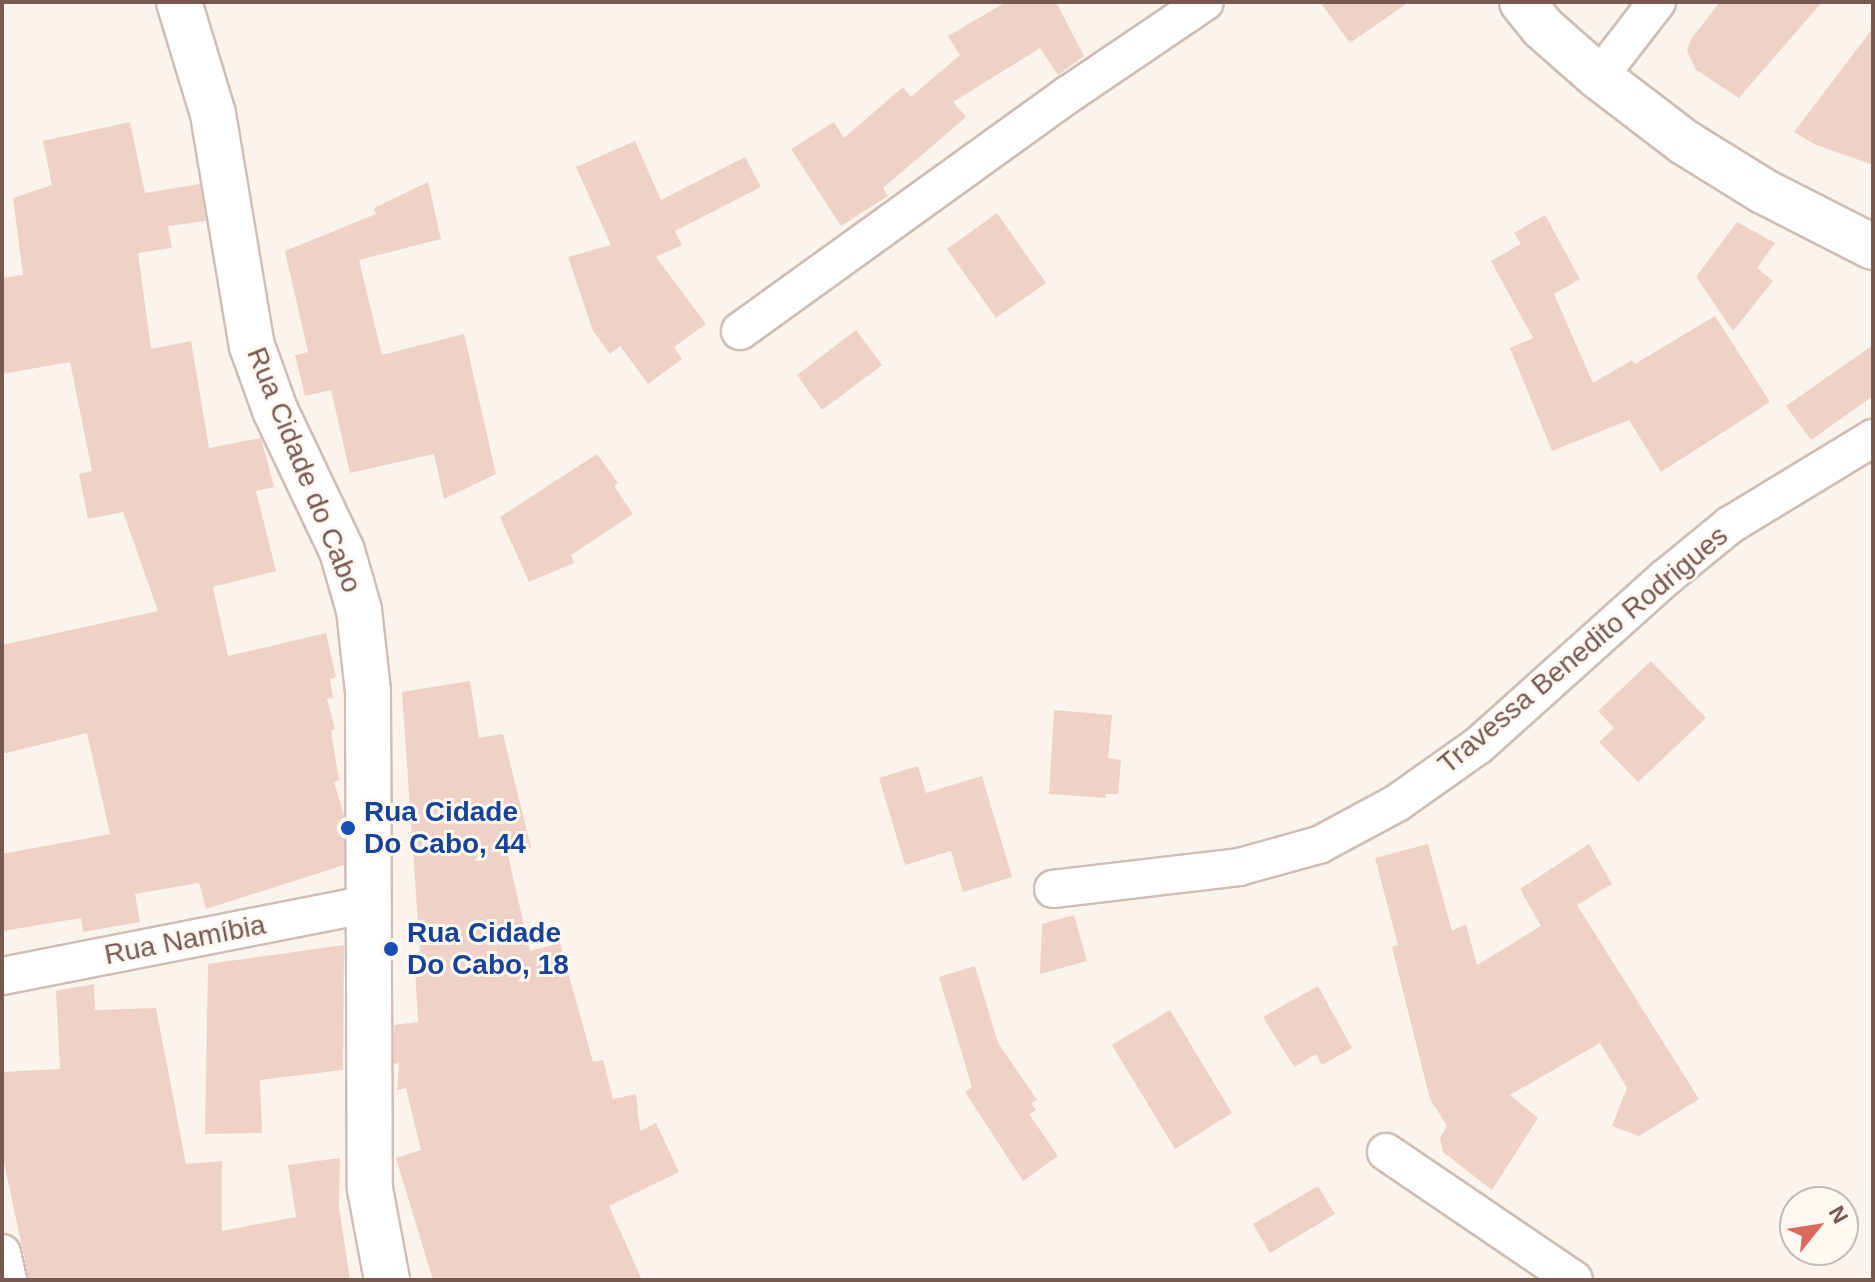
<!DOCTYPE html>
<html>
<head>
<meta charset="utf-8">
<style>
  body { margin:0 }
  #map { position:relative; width:1875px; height:1282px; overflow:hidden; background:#fbf4ec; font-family:Arial,sans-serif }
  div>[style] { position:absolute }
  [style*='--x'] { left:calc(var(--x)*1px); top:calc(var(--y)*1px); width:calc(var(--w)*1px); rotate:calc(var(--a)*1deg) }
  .building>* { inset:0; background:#efd1c6 }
  .roads { filter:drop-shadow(2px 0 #d0bdb4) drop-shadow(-2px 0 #d0bdb4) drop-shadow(0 2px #d0bdb4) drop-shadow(0 -2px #d0bdb4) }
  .street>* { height:36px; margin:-18px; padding:0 18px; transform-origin:18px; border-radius:18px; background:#fff }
  .secondary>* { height:44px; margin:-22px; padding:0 22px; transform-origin:22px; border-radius:22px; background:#fff }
  .dots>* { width:22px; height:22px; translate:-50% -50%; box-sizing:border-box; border:4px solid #fef8f3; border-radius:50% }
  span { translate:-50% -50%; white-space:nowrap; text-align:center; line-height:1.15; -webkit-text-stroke:6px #fef8f3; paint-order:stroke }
  .street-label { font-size:28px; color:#765950 }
  .transit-label { font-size:28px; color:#164399; font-weight:700 }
  .left { translate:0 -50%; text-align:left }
  .frame { position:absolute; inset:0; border:4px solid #765950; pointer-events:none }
  .north { position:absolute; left:1779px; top:1186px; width:80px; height:80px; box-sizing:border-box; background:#fef8f3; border:2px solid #c8b8b2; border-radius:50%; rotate:60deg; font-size:22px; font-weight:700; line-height:32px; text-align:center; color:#765950 }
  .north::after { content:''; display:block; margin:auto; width:28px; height:36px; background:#db695c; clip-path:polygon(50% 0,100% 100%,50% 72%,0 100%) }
</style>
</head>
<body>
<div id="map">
  <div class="building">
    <i style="clip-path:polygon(1006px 2px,1056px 2px,1084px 56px,1058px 75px,1040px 48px,953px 102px,966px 117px,883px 188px,888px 196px,841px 226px,791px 149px,834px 122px,844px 138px,903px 87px,911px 97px,960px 55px,948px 36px)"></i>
    <i style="clip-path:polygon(1320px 2px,1409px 2px,1350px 43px)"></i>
    <i style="clip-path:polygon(1720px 2px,1822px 2px,1739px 98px,1696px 70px,1687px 51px,1691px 39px)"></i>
    <i style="clip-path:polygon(1873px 28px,1873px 165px,1814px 144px,1794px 132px)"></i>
    <i style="clip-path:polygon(130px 122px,145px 193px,200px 184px,206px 221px,168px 226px,172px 248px,138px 253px,151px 349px,191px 341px,209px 448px,261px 438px,274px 487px,256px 491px,276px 571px,213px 587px,228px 656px,326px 633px,336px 677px,330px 679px,333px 698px,327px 699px,335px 729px,331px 731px,339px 780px,334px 782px,344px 815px,344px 865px,206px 909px,199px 883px,135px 894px,140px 922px,83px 932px,81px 918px,2px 931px,2px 854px,110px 834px,87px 733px,2px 754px,2px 645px,158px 611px,123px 512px,88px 519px,79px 474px,92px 471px,70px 362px,2px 374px,2px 278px,23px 275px,13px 198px,52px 185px,43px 141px)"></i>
    <i style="clip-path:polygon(635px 141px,661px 200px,745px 157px,761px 187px,675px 231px,682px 245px,656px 257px,706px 324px,674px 347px,682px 359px,648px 384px,620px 346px,610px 354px,593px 331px,568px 257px,611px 245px,576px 167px)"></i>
    <i style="clip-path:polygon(428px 182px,441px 239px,359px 260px,382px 355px,464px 334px,496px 474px,444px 499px,434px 454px,350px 473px,331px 390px,305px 396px,295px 355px,308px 352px,285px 251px,376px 214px,374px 208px)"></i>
    <i style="clip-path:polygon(997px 213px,1046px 283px,996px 318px,947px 249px)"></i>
    <i style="clip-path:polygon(1545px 215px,1580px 279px,1554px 294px,1593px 383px,1632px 360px,1635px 364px,1715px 316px,1770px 402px,1661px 472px,1629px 420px,1552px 451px,1510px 348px,1533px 338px,1491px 261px,1521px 244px,1514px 233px)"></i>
    <i style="clip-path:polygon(1737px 222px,1775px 243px,1757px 268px,1773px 281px,1733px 331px,1696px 277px)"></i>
    <i style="clip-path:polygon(856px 330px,882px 365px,822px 410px,797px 375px)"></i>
    <i style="clip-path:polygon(1873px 345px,1873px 396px,1811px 440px,1786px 406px)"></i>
    <i style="clip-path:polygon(597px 454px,618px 483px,614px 486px,633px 514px,571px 555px,574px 563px,529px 582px,500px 517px)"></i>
    <i style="clip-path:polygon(1651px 661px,1706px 718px,1638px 782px,1599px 742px,1614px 728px,1598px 711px)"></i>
    <i style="clip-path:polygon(470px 681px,479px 738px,503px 734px,531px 848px,507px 851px,530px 951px,560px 943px,593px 1062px,603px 1060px,613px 1099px,636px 1094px,640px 1131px,656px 1123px,679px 1172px,609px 1206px,642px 1280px,433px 1280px,396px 1158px,421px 1150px,406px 1088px,397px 1090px,399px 1063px,394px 1064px,394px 1025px,418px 1022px,415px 968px,421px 967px,402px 692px)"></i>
    <i style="clip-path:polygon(1054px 710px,1112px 715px,1108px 758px,1121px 760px,1118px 794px,1106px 794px,1106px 798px,1049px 794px)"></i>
    <i style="clip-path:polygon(918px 766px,926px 793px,982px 776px,1012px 877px,963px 892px,951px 851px,905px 865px,879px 778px)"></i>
    <i style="clip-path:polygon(1428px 844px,1452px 931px,1466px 924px,1477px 965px,1541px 926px,1520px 889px,1589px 844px,1612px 884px,1577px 905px,1699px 1099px,1639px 1136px,1612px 1126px,1627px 1088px,1600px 1043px,1510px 1095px,1538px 1118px,1492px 1190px,1443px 1152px,1440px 1138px,1447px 1126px,1430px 1099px,1392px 947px,1398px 945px,1375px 858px)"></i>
    <i style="clip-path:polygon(1074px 915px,1087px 961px,1040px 974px,1042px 924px)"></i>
    <i style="clip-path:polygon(344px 945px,343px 1070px,260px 1080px,262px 1133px,205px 1134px,208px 964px)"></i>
    <i style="clip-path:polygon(975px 966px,998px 1043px,1037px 1100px,1031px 1103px,1036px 1110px,1029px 1114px,1058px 1156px,1023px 1181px,965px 1092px,972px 1087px,939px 977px)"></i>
    <i style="clip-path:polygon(94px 984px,95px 1010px,156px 1008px,186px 1164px,222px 1161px,222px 1231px,296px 1217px,288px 1165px,340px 1158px,339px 1207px,350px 1280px,29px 1280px,2px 1153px,2px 1072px,60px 1069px,56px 991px)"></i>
    <i style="clip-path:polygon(1318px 986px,1352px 1048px,1322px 1065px,1316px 1054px,1294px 1067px,1263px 1017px)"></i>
    <i style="clip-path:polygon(1170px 1010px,1232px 1113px,1175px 1149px,1112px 1045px)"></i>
    <i style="clip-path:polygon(1318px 1186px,1335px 1214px,1270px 1253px,1253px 1224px)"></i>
  </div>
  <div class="roads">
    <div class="street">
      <i style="--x:1599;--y:77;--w:95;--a:-52.3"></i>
      <i style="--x:740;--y:331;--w:405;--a:-35.8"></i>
      <i style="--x:1069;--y:94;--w:164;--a:-34.1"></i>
      <i style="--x:1053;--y:889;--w:187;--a:-6.7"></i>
      <i style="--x:1239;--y:867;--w:83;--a:-15.4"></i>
      <i style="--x:1319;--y:845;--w:89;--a:-28.3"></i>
      <i style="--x:1397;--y:803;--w:100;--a:-35.3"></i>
      <i style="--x:1479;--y:745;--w:249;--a:-41.9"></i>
      <i style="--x:1664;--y:579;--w:85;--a:-39.3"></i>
      <i style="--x:1730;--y:525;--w:167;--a:-31.3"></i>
      <i style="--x:2;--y:976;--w:373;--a:-11.1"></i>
      <i style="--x:1386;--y:1152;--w:227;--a:34.2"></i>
      <i style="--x:2;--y:1253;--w:28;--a:77"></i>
    </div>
    <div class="secondary">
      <i style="--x:179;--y:2;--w:117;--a:73.1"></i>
      <i style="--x:213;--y:114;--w:235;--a:80.5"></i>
      <i style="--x:252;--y:346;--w:68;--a:70.2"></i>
      <i style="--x:275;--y:410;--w:156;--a:64.6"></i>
      <i style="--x:342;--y:551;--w:61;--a:73.9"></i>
      <i style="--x:359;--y:610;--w:81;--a:83.7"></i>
      <i style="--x:368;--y:691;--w:498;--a:89.8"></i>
      <i style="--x:370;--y:1189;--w:93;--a:79.4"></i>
      <i style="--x:1522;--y:2;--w:32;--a:51"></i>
      <i style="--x:1542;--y:27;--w:76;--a:41.3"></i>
      <i style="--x:1599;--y:77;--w:107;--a:37.4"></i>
      <i style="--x:1684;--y:142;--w:93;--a:31.8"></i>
      <i style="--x:1763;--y:191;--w:123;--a:27"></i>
    </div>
  </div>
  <div class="dots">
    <i style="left:348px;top:828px;background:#1a4fb4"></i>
    <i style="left:391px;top:949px;background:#1a4fb4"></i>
  </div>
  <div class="street-label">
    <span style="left:304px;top:470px;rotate:68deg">Rua Cidade do Cabo</span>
    <span style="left:1583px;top:650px;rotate:-40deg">Travessa Benedito Rodrigues</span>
    <span style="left:185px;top:940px;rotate:-11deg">Rua Namíbia</span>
  </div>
  <div class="transit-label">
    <span class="left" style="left:364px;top:828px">Rua Cidade<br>Do Cabo, 44</span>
    <span class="left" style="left:407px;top:949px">Rua Cidade<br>Do Cabo, 18</span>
  </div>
  <div class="frame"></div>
  <div class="north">N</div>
</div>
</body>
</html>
